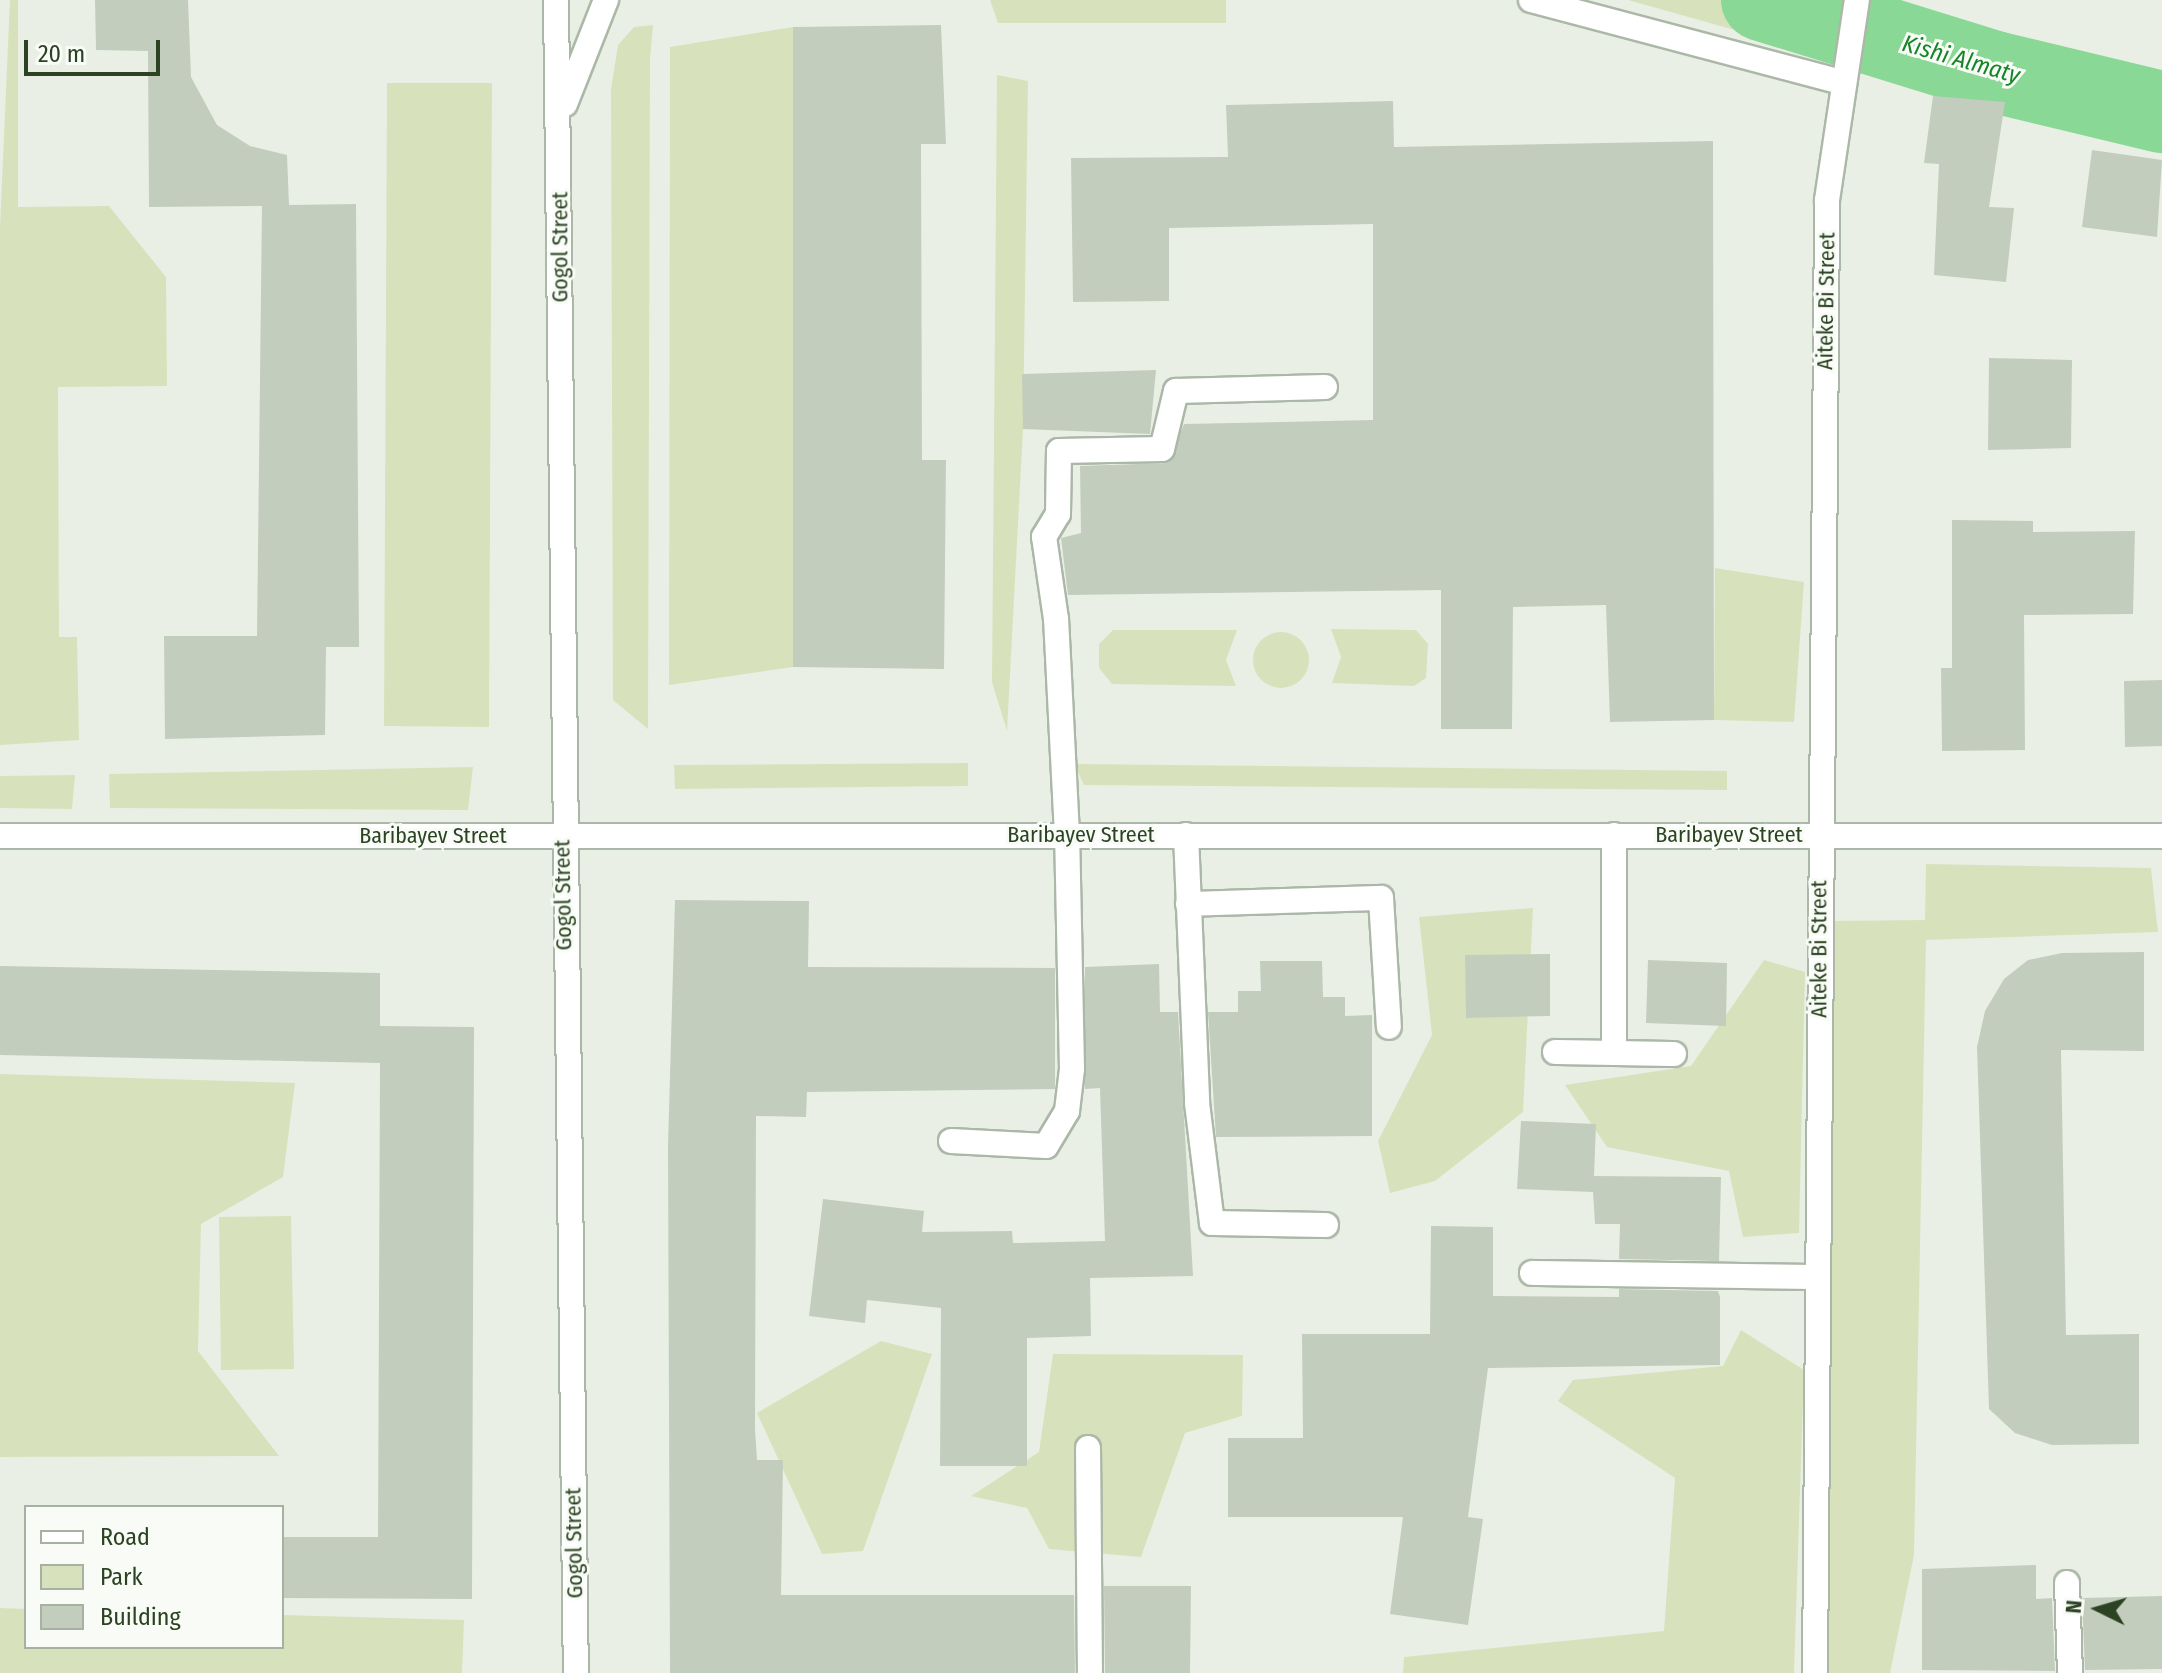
<!DOCTYPE html>
<html>
<head>
<meta charset="utf-8">
<style>
  body { margin:0 }
  #map { position:relative; width:2162px; height:1673px; overflow:hidden; background:#e9efe5; font-family:"Fira Sans Condensed",sans-serif }
  div>[style] { position:absolute }
  [style*='--x'] { left:calc(var(--x)*1px); top:calc(var(--y)*1px); width:calc(var(--w)*1px); rotate:calc(var(--a)*1deg) }
  .green>* { inset:0; background:#d7e2bc }
  .round { border-radius:50% }
  .river>* { height:82px; margin:-41px; padding:0 41px; transform-origin:41px; border-radius:41px; background:#89d895 }
  .building>* { inset:0; background:#c3cdbd }
  .roads { filter:drop-shadow(2px 0 #acb8a7) drop-shadow(-2px 0 #acb8a7) drop-shadow(0 2px #acb8a7) drop-shadow(0 -2px #acb8a7) }
  .minor>* { height:24px; margin:-12px; padding:0 12px; transform-origin:12px; border-radius:12px; background:#fff }
  span { translate:-50% -50%; white-space:nowrap; text-align:center; line-height:1.15; -webkit-text-stroke:6px #f8fbf6; paint-order:stroke }
  .street-label { font-size:22px; color:#2b4322 }
  .water-label { font-size:24px; color:#168529; font-style:italic }
  .legend { position:absolute; left:24px; top:1505px; width:260px; height:144px; box-sizing:border-box; background:#f8fbf6; border:2px solid #a6b1a1; margin:0; padding:10px 14px; list-style:none; font-size:24px; color:#2b4322 }
  .legend li { display:flex; align-items:center; gap:16px; height:40px }
  .legend b { width:40px; border:2px solid #a6b1a1 }
  .north { position:absolute; left:2058px; top:1569px; width:80px; height:80px; -webkit-text-stroke:6px #f8fbf6; paint-order:stroke; rotate:275deg; font-size:22px; font-weight:700; line-height:32px; text-align:center; color:#2b4322 }
  .north::after { content:''; display:block; margin:auto; width:28px; height:36px; background:#2b4322; clip-path:polygon(50% 0,100% 100%,50% 72%,0 100%) }
  .scale { position:absolute; left:24px; top:40px; width:136px; height:36px; box-sizing:border-box; border:4px solid #2b4322; border-top:0; padding-left:10px; font-size:24px; line-height:28px; white-space:nowrap; color:#2b4322; -webkit-text-stroke:6px #f8fbf6; paint-order:stroke }
</style>
</head>
<body>
<div id="map">
  <div class="green">
    <i style="clip-path:polygon(10px 0,18px 0,18px 207px,109px 206px,166px 277px,167px 386px,58px 387px,59px 637px,77px 637px,79px 740px,0 745px,0 227px)"></i>
    <i style="clip-path:polygon(990px 0,1226px 0,1226px 23px,998px 23px)"></i>
    <i style="clip-path:polygon(1628px 0,1751px 0,1742px 32px)"></i>
    <i style="clip-path:polygon(653px 25px,650px 59px,648px 729px,613px 700px,611px 89px,618px 45px,634px 27px)"></i>
    <i style="clip-path:polygon(793px 27px,793px 667px,669px 685px,670px 47px)"></i>
    <i style="clip-path:polygon(997px 75px,1028px 81px,1023px 429px,1007px 731px,992px 682px)"></i>
    <i style="clip-path:polygon(387px 83px,492px 83px,489px 727px,384px 726px)"></i>
    <i style="clip-path:polygon(1715px 568px,1804px 582px,1794px 722px,1714px 720px)"></i>
    <i style="clip-path:polygon(1331px 629px,1416px 630px,1428px 644px,1426px 678px,1414px 686px,1332px 683px,1341px 657px)"></i>
    <i style="clip-path:polygon(1113px 630px,1237px 630px,1226px 660px,1236px 686px,1112px 684px,1099px 668px,1099px 644px)"></i>
    <i class="round" style="left:1253px;top:632px;width:56px;height:56px"></i>
    <i style="clip-path:polygon(968px 763px,968px 786px,675px 789px,674px 765px)"></i>
    <i style="clip-path:polygon(1074px 764px,1727px 771px,1727px 790px,1084px 785px)"></i>
    <i style="clip-path:polygon(473px 767px,468px 810px,110px 808px,109px 774px)"></i>
    <i style="clip-path:polygon(75px 775px,72px 809px,0 808px,0 776px)"></i>
    <i style="clip-path:polygon(1926px 864px,2151px 868px,2158px 932px,1926px 940px,1914px 1555px,1890px 1673px,1826px 1673px,1831px 921px,1925px 920px)"></i>
    <i style="clip-path:polygon(1533px 908px,1523px 1112px,1435px 1181px,1390px 1193px,1378px 1141px,1432px 1035px,1419px 917px)"></i>
    <i style="clip-path:polygon(1764px 960px,1805px 972px,1799px 1233px,1743px 1237px,1729px 1171px,1607px 1147px,1565px 1085px,1691px 1066px)"></i>
    <i style="clip-path:polygon(0 1074px,295px 1083px,283px 1177px,201px 1224px,198px 1351px,279px 1456px,0 1457px)"></i>
    <i style="clip-path:polygon(291px 1216px,294px 1369px,221px 1370px,219px 1217px)"></i>
    <i style="clip-path:polygon(1741px 1330px,1804px 1370px,1794px 1673px,1403px 1673px,1404px 1657px,1664px 1631px,1675px 1478px,1558px 1401px,1573px 1380px,1723px 1366px)"></i>
    <i style="clip-path:polygon(881px 1341px,932px 1354px,863px 1551px,822px 1554px,757px 1413px)"></i>
    <i style="clip-path:polygon(1053px 1354px,1243px 1355px,1242px 1416px,1185px 1433px,1141px 1557px,1049px 1549px,1027px 1508px,971px 1496px,1039px 1452px)"></i>
    <i style="clip-path:polygon(0 1608px,26px 1609px,26px 1647px,282px 1647px,282px 1615px,464px 1620px,462px 1673px,0 1673px)"></i>
  </div>
  <div class="river">
    <i style="--x:1762;--y:0;--w:244;--a:17.2"></i>
    <i style="--x:1995;--y:72;--w:172;--a:13.5"></i>
  </div>
  <div class="building">
    <i style="clip-path:polygon(95px 0,188px 0,191px 77px,217px 125px,250px 146px,287px 155px,289px 205px,356px 204px,359px 647px,326px 647px,325px 735px,165px 739px,164px 636px,257px 636px,262px 206px,149px 207px,148px 51px,96px 50px)"></i>
    <i style="clip-path:polygon(941px 25px,946px 144px,921px 144px,922px 460px,946px 460px,944px 669px,793px 667px,793px 27px)"></i>
    <i style="clip-path:polygon(1933px 96px,2005px 102px,1989px 207px,2014px 208px,2006px 282px,1934px 275px,1939px 164px,1924px 163px)"></i>
    <i style="clip-path:polygon(1393px 101px,1394px 147px,1713px 141px,1714px 720px,1610px 722px,1606px 605px,1513px 607px,1512px 729px,1441px 729px,1441px 590px,1068px 595px,1061px 538px,1081px 533px,1080px 466px,1168px 463px,1184px 424px,1373px 420px,1373px 224px,1169px 228px,1169px 301px,1073px 302px,1071px 158px,1228px 157px,1226px 105px)"></i>
    <i style="clip-path:polygon(2092px 150px,2162px 160px,2157px 237px,2082px 227px)"></i>
    <i style="clip-path:polygon(1989px 358px,2072px 360px,2071px 448px,1988px 450px)"></i>
    <i style="clip-path:polygon(1156px 370px,1150px 434px,1023px 429px,1022px 374px)"></i>
    <i style="clip-path:polygon(1952px 520px,2033px 521px,2033px 532px,2135px 531px,2133px 614px,2024px 615px,2025px 750px,1942px 751px,1941px 668px,1952px 668px)"></i>
    <i style="clip-path:polygon(2162px 680px,2162px 746px,2125px 747px,2124px 681px)"></i>
    <i style="clip-path:polygon(675px 900px,809px 901px,808px 967px,1055px 968px,1055px 1089px,807px 1092px,806px 1117px,756px 1116px,755px 1429px,757px 1460px,783px 1460px,781px 1595px,1074px 1595px,1075px 1673px,670px 1673px,668px 1146px)"></i>
    <i style="clip-path:polygon(2144px 952px,2144px 1051px,2061px 1050px,2066px 1335px,2139px 1334px,2139px 1444px,2052px 1445px,2015px 1433px,1989px 1409px,1977px 1047px,1985px 1011px,2004px 979px,2028px 960px,2062px 953px)"></i>
    <i style="clip-path:polygon(1550px 954px,1550px 1016px,1466px 1018px,1465px 955px)"></i>
    <i style="clip-path:polygon(1648px 960px,1727px 963px,1726px 1026px,1646px 1023px)"></i>
    <i style="clip-path:polygon(1260px 961px,1322px 961px,1323px 997px,1345px 997px,1345px 1016px,1372px 1015px,1372px 1136px,1216px 1137px,1208px 1012px,1238px 1012px,1238px 991px,1261px 991px)"></i>
    <i style="clip-path:polygon(1159px 964px,1160px 1012px,1178px 1012px,1193px 1276px,1090px 1278px,1091px 1336px,1027px 1338px,1027px 1466px,940px 1466px,941px 1308px,867px 1300px,865px 1323px,809px 1316px,823px 1199px,924px 1211px,922px 1232px,1012px 1231px,1013px 1243px,1105px 1241px,1100px 1088px,1085px 1089px,1085px 967px)"></i>
    <i style="clip-path:polygon(0 966px,380px 973px,380px 1026px,474px 1027px,472px 1599px,282px 1598px,282px 1537px,378px 1537px,380px 1063px,0 1055px)"></i>
    <i style="clip-path:polygon(1521px 1121px,1596px 1124px,1594px 1176px,1721px 1177px,1719px 1261px,1619px 1259px,1620px 1224px,1595px 1224px,1593px 1192px,1517px 1189px)"></i>
    <i style="clip-path:polygon(1431px 1226px,1493px 1227px,1493px 1296px,1619px 1297px,1619px 1289px,1718px 1291px,1720px 1297px,1720px 1365px,1488px 1368px,1468px 1517px,1483px 1519px,1468px 1625px,1390px 1614px,1403px 1517px,1228px 1517px,1228px 1438px,1303px 1438px,1302px 1334px,1430px 1334px)"></i>
    <i style="clip-path:polygon(2036px 1565px,2036px 1599px,2052px 1598px,2055px 1671px,1922px 1670px,1922px 1569px)"></i>
    <i style="clip-path:polygon(1104px 1586px,1191px 1586px,1190px 1673px,1105px 1673px)"></i>
    <i style="clip-path:polygon(2162px 1596px,2162px 1669px,2085px 1670px,2082px 1598px)"></i>
  </div>
  <div class="roads">
    <div class="minor">
      <i style="--x:556;--y:0;--w:1673;--a:89.32"></i>
      <i style="--x:1531;--y:0;--w:321;--a:14.8"></i>
      <i style="--x:565;--y:104;--w:112;--a:-68.5"></i>
      <i style="--x:1186;--y:835;--w:268;--a:87.6"></i>
      <i style="--x:1197;--y:1103;--w:121;--a:82.9"></i>
      <i style="--x:1212;--y:1223;--w:114;--a:1"></i>
      <i style="--x:1614;--y:835;--w:218;--a:90"></i>
      <i style="--x:0;--y:836;--w:2162;--a:0"></i>
      <i style="--x:1188;--y:904;--w:193;--a:-1.8"></i>
      <i style="--x:1381;--y:898;--w:129;--a:86.5"></i>
      <i style="--x:1555;--y:1052;--w:119;--a:1"></i>
      <i style="--x:951;--y:1141;--w:95;--a:3"></i>
      <i style="--x:1046;--y:1146;--w:41;--a:-59"></i>
      <i style="--x:1067;--y:1111;--w:42;--a:-83.2"></i>
      <i style="--x:1072;--y:1069;--w:234;--a:-91.2"></i>
      <i style="--x:1067;--y:835;--w:216;--a:-92.9"></i>
      <i style="--x:1056;--y:619;--w:83;--a:-98.3"></i>
      <i style="--x:1044;--y:537;--w:27;--a:-59"></i>
      <i style="--x:1058;--y:514;--w:63;--a:-89.1"></i>
      <i style="--x:1059;--y:451;--w:103;--a:-1.1"></i>
      <i style="--x:1162;--y:449;--w:60;--a:-76.4"></i>
      <i style="--x:1176;--y:391;--w:149;--a:-1.5"></i>
      <i style="--x:1532;--y:1273;--w:285;--a:0.8"></i>
      <i style="--x:1088;--y:1448;--w:225;--a:89.5"></i>
      <i style="--x:2067;--y:1583;--w:90;--a:88.1"></i>
      <i style="--x:1815;--y:1673;--w:1473;--a:-89.53"></i>
      <i style="--x:1827;--y:200;--w:202;--a:-81.5"></i>
    </div>
  </div>
  <div class="street-label">
    <span style="left:560px;top:247px;rotate:-90deg">Gogol Street</span>
    <span style="left:1826px;top:301px;rotate:-89deg">Aiteke Bi Street</span>
    <span style="left:1081px;top:835px">Baribayev Street</span>
    <span style="left:1729px;top:835px">Baribayev Street</span>
    <span style="left:433px;top:836px">Baribayev Street</span>
    <span style="left:563px;top:895px;rotate:-91deg">Gogol Street</span>
    <span style="left:1819px;top:949px;rotate:-90deg">Aiteke Bi Street</span>
    <span style="left:574px;top:1543px;rotate:-91deg">Gogol Street</span>
  </div>
  <div class="water-label">
    <span style="left:1961px;top:60px;rotate:16deg">Kіshі Almaty</span>
  </div>
  <ul class="legend">
  <li><b style="height:10px;background:#fff"></b>Road</li>
  <li><b style="height:22px;background:#d7e2bc"></b>Park</li>
  <li><b style="height:22px;background:#c3cdbd"></b>Building</li>
  </ul>
  <div class="north">N</div>
  <div class="scale">20 m</div>
</div>
</body>
</html>
